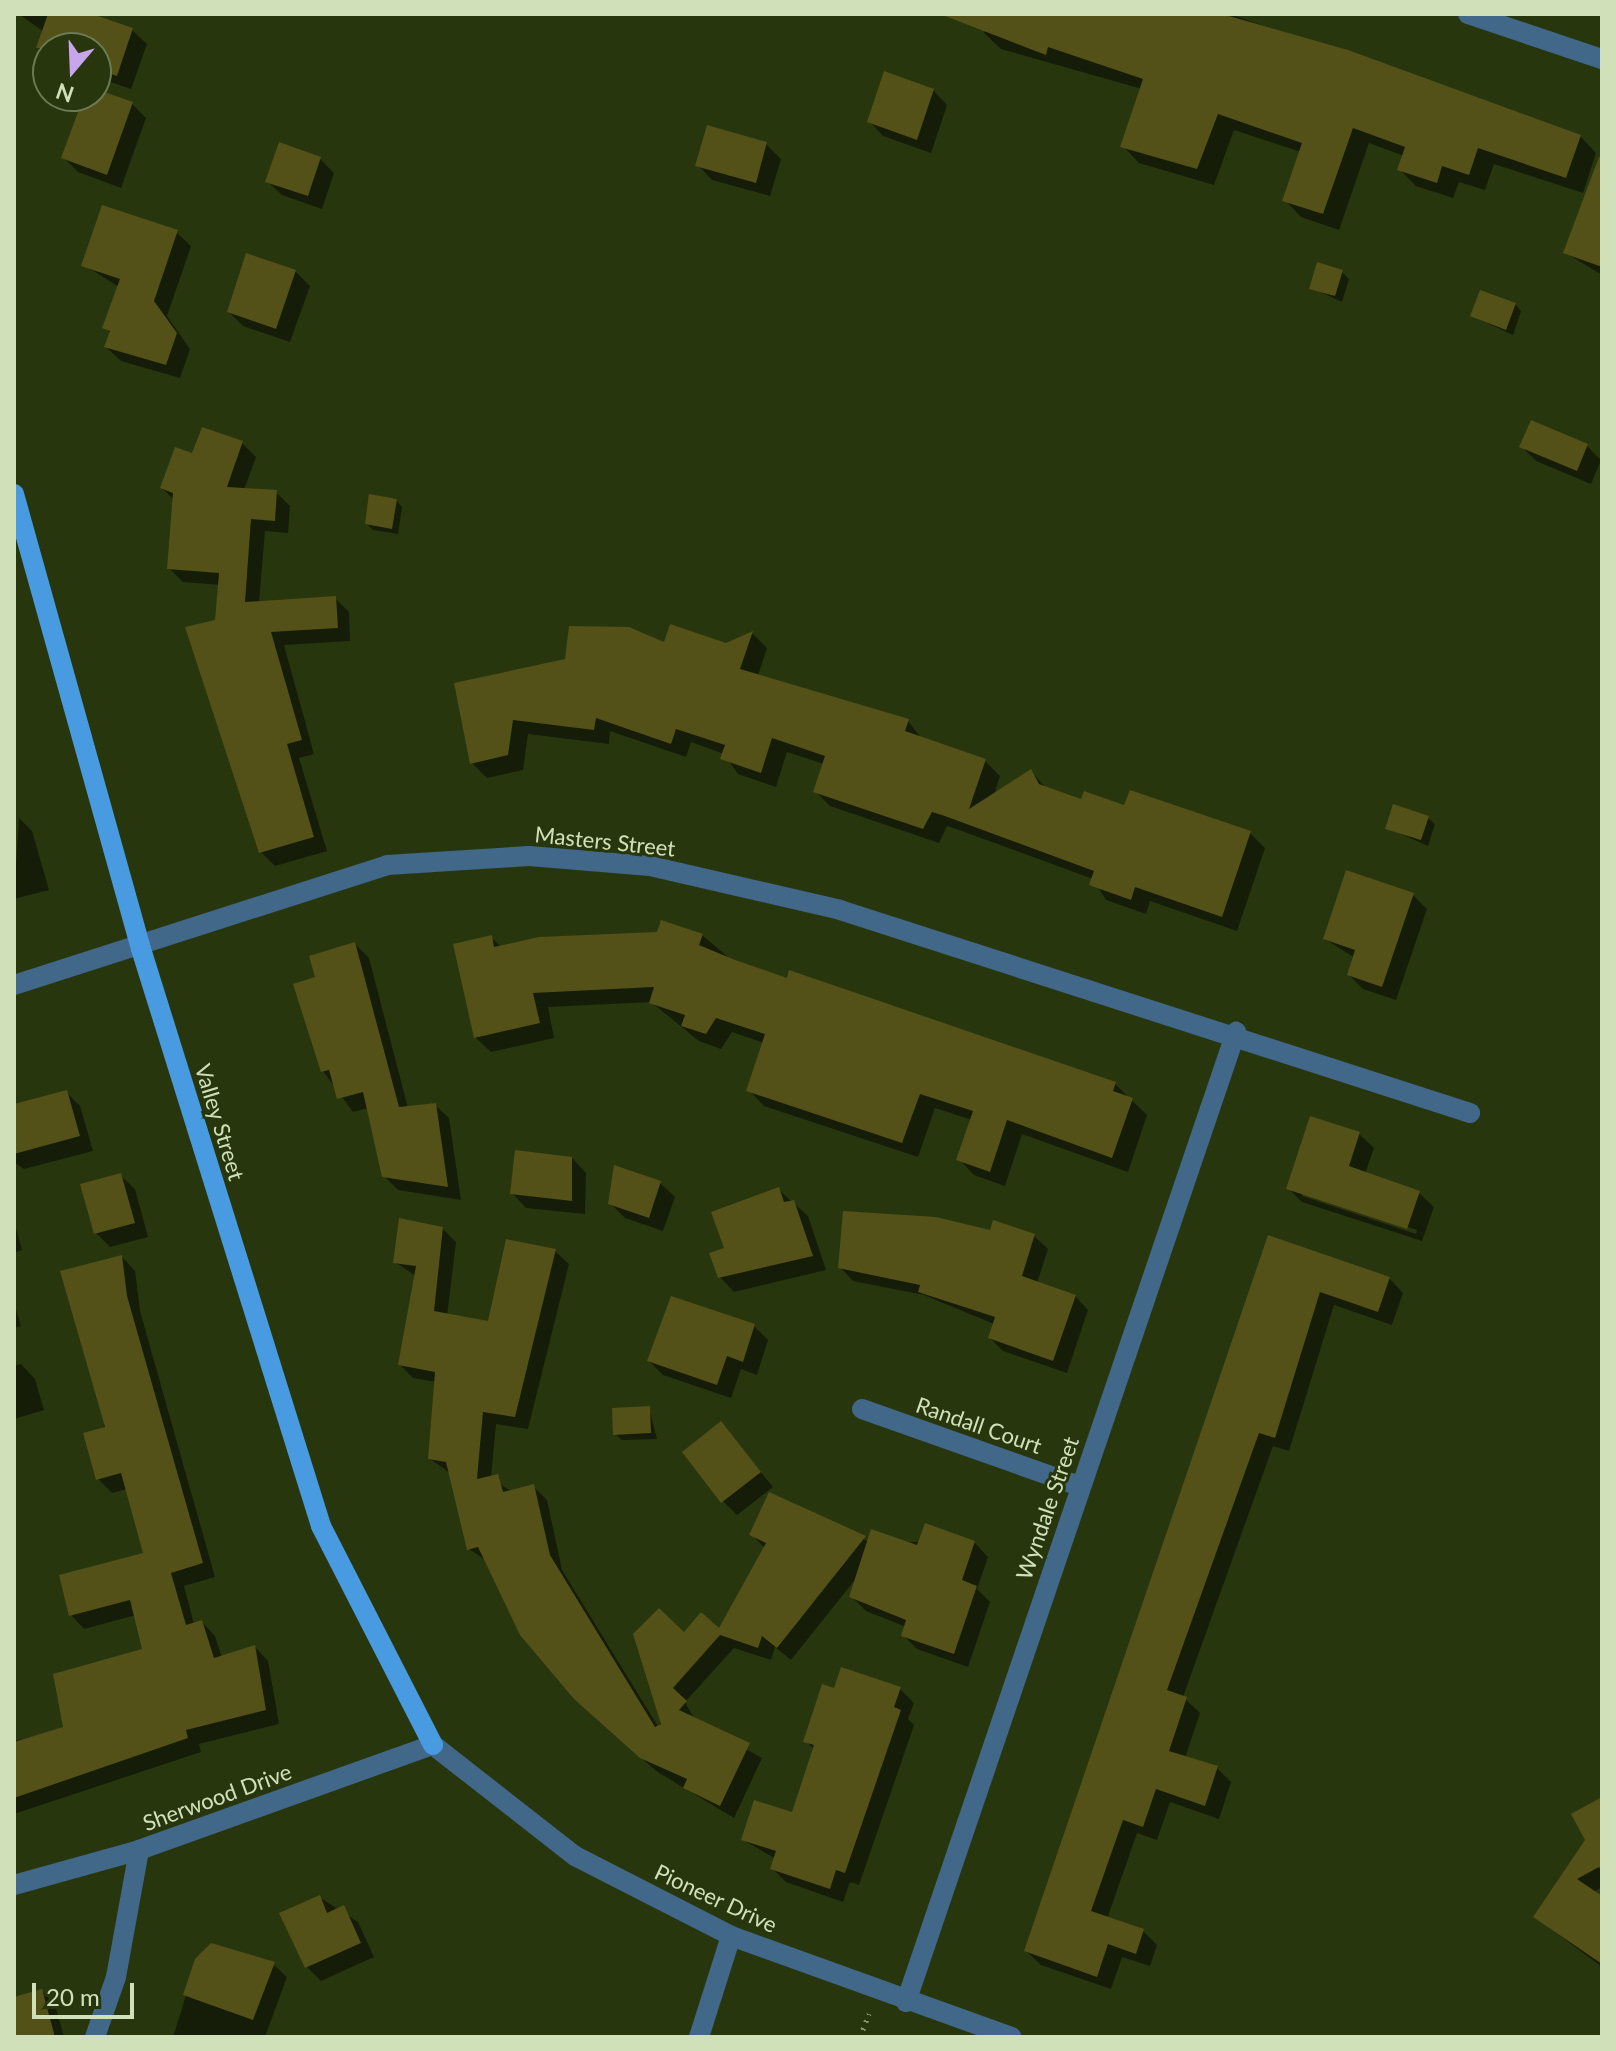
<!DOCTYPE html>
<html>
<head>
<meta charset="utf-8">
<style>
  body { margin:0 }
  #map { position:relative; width:1616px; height:2051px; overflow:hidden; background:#28360e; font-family:Lato,sans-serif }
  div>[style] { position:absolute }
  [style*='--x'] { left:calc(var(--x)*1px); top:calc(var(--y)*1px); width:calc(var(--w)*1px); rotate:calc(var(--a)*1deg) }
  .shadow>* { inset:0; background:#0007 }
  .building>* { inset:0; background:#535018 }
  .path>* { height:5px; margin-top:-2.5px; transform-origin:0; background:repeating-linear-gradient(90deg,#84946c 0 2px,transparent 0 8px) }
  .minor>* { height:20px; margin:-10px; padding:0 10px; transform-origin:10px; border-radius:10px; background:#416789 }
  .major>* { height:20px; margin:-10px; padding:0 10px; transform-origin:10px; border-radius:10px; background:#489be1 }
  span { translate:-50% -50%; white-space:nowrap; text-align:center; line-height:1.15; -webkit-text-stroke:6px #28360e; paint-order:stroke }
  .street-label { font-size:22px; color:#d0e1ba }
  .frame { position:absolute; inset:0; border:16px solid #d0e1ba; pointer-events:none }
  .north { position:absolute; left:32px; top:32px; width:80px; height:80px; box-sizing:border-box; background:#28360e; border:2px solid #6b7a53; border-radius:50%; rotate:199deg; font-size:22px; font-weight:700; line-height:32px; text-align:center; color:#d0e1ba }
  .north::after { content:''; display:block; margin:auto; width:28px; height:36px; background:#c9a5ee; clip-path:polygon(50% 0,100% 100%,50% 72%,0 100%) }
  .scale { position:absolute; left:32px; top:1983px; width:102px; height:36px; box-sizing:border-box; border:4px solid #d0e1ba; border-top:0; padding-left:10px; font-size:24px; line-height:28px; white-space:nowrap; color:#d0e1ba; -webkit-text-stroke:6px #28360e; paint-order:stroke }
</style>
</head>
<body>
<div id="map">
  <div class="shadow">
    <i style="clip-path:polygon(19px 14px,85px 14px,132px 30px,147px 44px,131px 89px,96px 77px,96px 48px,48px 48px,48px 57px,39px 48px,44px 32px)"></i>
    <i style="clip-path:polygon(991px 14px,1230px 14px,1580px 136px,1596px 153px,1583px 193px,1494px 164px,1485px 190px,1459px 182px,1453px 198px,1416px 186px,1400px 170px,1404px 156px,1369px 143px,1339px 230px,1301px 217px,1285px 200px,1301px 152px,1234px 130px,1214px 185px,1139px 163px,1123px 146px,1142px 89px,1001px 49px,984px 33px)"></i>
    <i style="clip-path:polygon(933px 90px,947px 105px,931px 153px,883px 136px,869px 121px)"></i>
    <i style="clip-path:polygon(96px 91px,132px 104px,146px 118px,121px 188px,78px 172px,64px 158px,86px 96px)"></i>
    <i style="clip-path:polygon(766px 144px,781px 159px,770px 196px,712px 180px,698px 165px)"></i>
    <i style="clip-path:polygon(320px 159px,334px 173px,322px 209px,282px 195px,267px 181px)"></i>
    <i style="clip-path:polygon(1602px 200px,1602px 275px,1566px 253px)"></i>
    <i style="clip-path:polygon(176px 232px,191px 246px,167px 316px,190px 349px,180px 378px,121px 361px,106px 347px,111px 334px,105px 327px,119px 287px,84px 265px)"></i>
    <i style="clip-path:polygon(295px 271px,310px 286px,290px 342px,243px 326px,229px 312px)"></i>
    <i style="clip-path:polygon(1342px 272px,1349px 279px,1342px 302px,1312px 288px)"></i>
    <i style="clip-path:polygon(1515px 304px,1521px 311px,1513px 335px,1472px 316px)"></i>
    <i style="clip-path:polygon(242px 443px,256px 457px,244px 490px,276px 492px,290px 506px,288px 533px,265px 531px,259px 603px,335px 598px,349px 612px,350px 641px,284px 645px,314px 754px,299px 758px,327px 851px,275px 866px,261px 852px,187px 628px,217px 621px,220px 585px,183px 582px,169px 568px,174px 500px,162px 488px,193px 456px)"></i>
    <i style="clip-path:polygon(1587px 446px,1601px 460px,1591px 484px,1536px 461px,1522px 447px)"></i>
    <i style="clip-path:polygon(396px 500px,402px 507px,398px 534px,373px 530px,367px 524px)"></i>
    <i style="clip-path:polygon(753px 634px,767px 648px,758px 676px,908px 721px,922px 739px,985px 761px,1000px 776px,994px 795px,1031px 771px,1047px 789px,1082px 801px,1250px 833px,1265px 848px,1237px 931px,1150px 901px,1146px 914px,1106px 900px,1093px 879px,959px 830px,947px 826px,939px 843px,830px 806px,815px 791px,824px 764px,787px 752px,776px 787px,738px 774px,724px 754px,691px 742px,686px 757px,610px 731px,609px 744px,528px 734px,523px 770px,487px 778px,472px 763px,456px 684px,665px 645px,726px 645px)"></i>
    <i style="clip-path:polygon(19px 818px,32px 831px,49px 890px,14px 899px)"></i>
    <i style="clip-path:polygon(1428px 818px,1435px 824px,1428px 846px,1388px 828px)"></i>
    <i style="clip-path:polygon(1412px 894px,1427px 909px,1396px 1000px,1363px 989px,1349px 975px,1355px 958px,1325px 939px)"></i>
    <i style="clip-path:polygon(702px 935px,734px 962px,1115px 1084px,1147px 1115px,1128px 1172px,1022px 1134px,1005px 1186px,974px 1175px,959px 1159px,972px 1120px,935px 1108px,918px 1157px,764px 1106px,749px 1090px,764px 1043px,732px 1032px,721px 1049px,699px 1041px,651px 1002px,548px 1007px,554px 1038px,491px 1052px,475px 1037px,491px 937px,501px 947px)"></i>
    <i style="clip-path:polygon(355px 944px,369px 958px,408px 1108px,435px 1105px,449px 1118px,461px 1200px,398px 1190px,384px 1176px,369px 1108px,353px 1112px,323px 1071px,317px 978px)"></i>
    <i style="clip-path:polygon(66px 1092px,80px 1106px,93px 1151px,24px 1169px,14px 1162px,14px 1106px)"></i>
    <i style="clip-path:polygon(evenodd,1359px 1134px,1374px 1148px,1365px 1174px,1419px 1193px,1434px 1207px,1422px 1241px,1302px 1202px,1288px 1188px,1359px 1134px,1302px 1192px,1417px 1230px,1416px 1234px,1302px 1196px,1302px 1192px)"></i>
    <i style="clip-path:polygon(572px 1158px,586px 1173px,585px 1214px,526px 1208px,512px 1193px)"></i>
    <i style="clip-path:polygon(120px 1175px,135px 1189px,148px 1237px,110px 1247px,96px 1233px)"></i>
    <i style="clip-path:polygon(660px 1183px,675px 1197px,663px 1231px,625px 1218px,610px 1203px)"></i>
    <i style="clip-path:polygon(779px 1190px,808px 1216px,826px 1270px,734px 1292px,720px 1277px,726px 1249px)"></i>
    <i style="clip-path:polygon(14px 1222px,22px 1250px,14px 1253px)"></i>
    <i style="clip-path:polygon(442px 1228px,456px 1242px,447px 1316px,489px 1324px,555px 1251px,569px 1264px,528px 1429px,496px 1424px,491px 1478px,512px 1492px,534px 1487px,547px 1500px,562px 1570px,659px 1728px,684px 1635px,720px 1631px,765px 1548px,752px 1535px,770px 1495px,869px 1542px,974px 1542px,988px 1557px,977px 1589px,990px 1602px,968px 1667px,917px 1649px,903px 1635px,906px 1627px,866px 1611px,852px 1597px,858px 1576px,791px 1660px,775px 1647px,771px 1660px,734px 1648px,685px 1702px,695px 1720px,762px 1758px,734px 1818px,656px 1771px,590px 1712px,487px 1561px,469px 1549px,450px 1473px,430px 1459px,436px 1382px,413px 1378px,400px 1365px,416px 1276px,395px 1262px)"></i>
    <i style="clip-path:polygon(1034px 1236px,1048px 1249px,1037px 1283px,1075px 1296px,1088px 1310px,1067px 1373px,1003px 1351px,990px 1338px,994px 1324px,924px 1295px,853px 1281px,840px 1267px)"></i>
    <i style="clip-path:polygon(1270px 1237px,1389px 1278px,1403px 1293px,1392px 1325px,1334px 1305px,1289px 1451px,1273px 1446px,1183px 1697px,1200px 1713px,1185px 1758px,1217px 1768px,1231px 1782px,1219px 1819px,1170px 1802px,1157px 1840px,1137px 1833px,1107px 1919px,1143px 1931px,1157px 1945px,1150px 1966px,1122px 1957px,1111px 1989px,1041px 1965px,1026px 1951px)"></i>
    <i style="clip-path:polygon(122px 1257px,135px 1271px,140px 1311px,215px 1577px,184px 1586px,194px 1624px,202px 1622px,215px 1636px,222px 1658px,255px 1647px,268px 1661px,279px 1724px,199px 1744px,201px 1752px,14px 1814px,14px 1741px,66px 1729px,144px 1651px,136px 1615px,84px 1629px,71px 1615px,146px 1554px,127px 1489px,112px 1493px,98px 1479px)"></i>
    <i style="clip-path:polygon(14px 1303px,21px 1326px,14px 1328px)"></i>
    <i style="clip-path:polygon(754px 1326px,768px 1340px,757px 1375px,741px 1369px,731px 1398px,663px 1375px,649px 1361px)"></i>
    <i style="clip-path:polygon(21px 1364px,35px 1379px,44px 1410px,14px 1419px,14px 1366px)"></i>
    <i style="clip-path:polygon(649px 1408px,657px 1439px,622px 1440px,615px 1434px)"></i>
    <i style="clip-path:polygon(721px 1424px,773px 1487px,737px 1515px,723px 1501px)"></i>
    <i style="clip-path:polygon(900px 1689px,914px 1703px,908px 1719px,914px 1725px,859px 1885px,850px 1882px,843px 1902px,786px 1882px,772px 1868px,776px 1859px,743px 1840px,793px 1815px,815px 1750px,806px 1741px,836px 1690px)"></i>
    <i style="clip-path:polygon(1602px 1803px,1602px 1887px,1593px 1892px,1602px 1898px,1602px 1967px,1535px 1917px,1587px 1841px)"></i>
    <i style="clip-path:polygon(319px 1897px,358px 1922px,374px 1957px,321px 1981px,307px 1967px)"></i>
    <i style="clip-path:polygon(197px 1960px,273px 1964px,287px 1977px,265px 2037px,173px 2037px)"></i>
    <i style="clip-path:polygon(42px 1991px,55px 2005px,64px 2037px,14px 2037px,14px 1999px)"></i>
  </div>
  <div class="building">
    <i style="clip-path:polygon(48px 14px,92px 14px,133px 28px,117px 76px,96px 69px,96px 48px,36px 48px)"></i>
    <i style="clip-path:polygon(940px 14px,1222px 14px,1348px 50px,1581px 135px,1566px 178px,1478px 148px,1469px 175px,1442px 166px,1437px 183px,1397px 170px,1405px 147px,1353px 128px,1323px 214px,1282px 201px,1302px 143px,1218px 114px,1197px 169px,1120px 147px,1143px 79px,1048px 47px,1046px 55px)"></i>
    <i style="clip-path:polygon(884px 71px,934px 89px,917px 140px,867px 122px)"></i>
    <i style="clip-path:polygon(96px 89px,133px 102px,107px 175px,61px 158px,84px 96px,96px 96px)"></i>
    <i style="clip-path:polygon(707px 125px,767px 142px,756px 183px,695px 166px)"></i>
    <i style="clip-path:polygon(279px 142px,321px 157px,308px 196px,265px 182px)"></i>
    <i style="clip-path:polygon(1599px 157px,1602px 158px,1602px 267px,1563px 253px)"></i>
    <i style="clip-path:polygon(102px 205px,178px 230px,154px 301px,177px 333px,166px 365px,104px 347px,110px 331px,102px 328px,120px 279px,81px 266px)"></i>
    <i style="clip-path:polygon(246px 253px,296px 270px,276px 329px,227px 312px)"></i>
    <i style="clip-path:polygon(1317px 262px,1343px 270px,1335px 296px,1309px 289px)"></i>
    <i style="clip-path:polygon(1480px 290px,1516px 303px,1506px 330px,1470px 316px)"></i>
    <i style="clip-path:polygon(1531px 420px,1588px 444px,1577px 471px,1519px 447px)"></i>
    <i style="clip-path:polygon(202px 427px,243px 441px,227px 487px,277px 490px,275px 521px,251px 519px,245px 602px,336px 596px,338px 628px,271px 632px,302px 740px,287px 744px,314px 837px,259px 853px,185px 627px,215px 620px,219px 573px,167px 569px,173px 493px,160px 488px,175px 447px,192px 453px)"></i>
    <i style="clip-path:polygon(369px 494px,397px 499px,392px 529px,365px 524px)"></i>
    <i style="clip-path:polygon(670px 624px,726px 643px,753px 631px,740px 669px,909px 719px,905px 731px,986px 759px,969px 809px,1031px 769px,1039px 784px,1081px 799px,1084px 791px,1124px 805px,1130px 790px,1251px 831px,1222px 917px,1135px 887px,1131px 900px,1089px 885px,1094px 871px,942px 815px,932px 812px,923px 829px,813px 792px,825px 756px,772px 738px,761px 773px,720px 759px,725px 745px,676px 729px,671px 744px,596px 718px,594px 730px,513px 720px,508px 755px,470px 764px,454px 683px,565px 659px,569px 626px,629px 627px,664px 642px)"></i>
    <i style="clip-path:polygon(1393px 804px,1429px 816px,1421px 840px,1385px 829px)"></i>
    <i style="clip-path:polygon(1346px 870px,1414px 893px,1382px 987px,1347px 975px,1355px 950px,1323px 939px)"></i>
    <i style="clip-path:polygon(661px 920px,703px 934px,699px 945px,735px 960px,787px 978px,789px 970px,1116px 1082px,1113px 1091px,1133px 1098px,1112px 1158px,1007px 1120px,990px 1172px,956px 1160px,973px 1111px,920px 1094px,902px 1143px,746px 1091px,765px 1034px,716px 1018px,706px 1034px,681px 1026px,685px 1015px,649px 1003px,654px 987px,533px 993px,540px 1023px,474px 1038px,453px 944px,492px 935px,494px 947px,539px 937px,657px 932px)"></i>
    <i style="clip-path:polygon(355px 942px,399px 1107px,436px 1103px,448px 1187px,382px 1177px,363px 1092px,337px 1099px,329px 1070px,321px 1072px,293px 984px,315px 977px,309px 956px)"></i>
    <i style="clip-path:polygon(67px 1090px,80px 1136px,14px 1154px,14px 1104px)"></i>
    <i style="clip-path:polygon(1310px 1116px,1360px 1132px,1349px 1166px,1420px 1191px,1407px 1229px,1286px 1189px)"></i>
    <i style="clip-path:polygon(515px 1150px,572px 1157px,572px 1201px,510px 1194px)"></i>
    <i style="clip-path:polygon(614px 1165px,661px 1181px,649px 1218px,608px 1204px)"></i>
    <i style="clip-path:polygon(121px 1173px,135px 1223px,94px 1234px,80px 1184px)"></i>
    <i style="clip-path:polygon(779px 1187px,784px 1202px,794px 1200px,813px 1256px,718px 1278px,709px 1253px,724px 1248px,711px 1212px)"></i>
    <i style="clip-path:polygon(843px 1211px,936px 1217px,990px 1230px,993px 1220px,1035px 1234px,1022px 1276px,1076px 1295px,1053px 1361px,988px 1338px,995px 1317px,918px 1292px,920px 1285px,838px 1268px)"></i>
    <i style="clip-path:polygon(399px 1218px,443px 1227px,434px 1311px,488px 1321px,506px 1239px,556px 1249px,515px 1417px,483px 1412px,477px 1479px,498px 1474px,503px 1492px,534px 1484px,550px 1555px,655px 1727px,661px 1724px,633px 1634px,659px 1608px,684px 1632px,701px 1612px,719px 1628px,766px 1543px,749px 1535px,769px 1492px,866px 1536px,777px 1648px,762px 1636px,758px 1648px,720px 1635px,673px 1688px,687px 1701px,679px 1710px,750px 1743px,720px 1806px,683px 1788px,687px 1779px,640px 1758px,574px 1699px,520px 1635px,478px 1547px,467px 1550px,446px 1462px,428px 1459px,435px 1372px,398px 1365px,416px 1266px,393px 1263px)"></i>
    <i style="clip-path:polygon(1268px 1235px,1390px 1277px,1378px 1312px,1320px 1292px,1275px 1438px,1259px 1433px,1167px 1690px,1187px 1697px,1169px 1751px,1218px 1766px,1205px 1806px,1156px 1789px,1143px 1827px,1123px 1820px,1091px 1911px,1144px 1929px,1136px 1954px,1108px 1944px,1097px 1977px,1024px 1951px)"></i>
    <i style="clip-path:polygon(122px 1255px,127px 1296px,203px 1563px,171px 1573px,186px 1625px,202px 1620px,214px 1658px,255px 1645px,266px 1710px,186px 1730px,188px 1738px,14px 1798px,14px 1742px,63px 1727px,53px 1674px,142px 1649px,130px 1600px,69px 1616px,59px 1575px,143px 1553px,121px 1473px,96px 1480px,83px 1433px,105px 1427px,60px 1271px)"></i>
    <i style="clip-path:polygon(671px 1296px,755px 1324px,743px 1362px,727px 1356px,717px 1385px,647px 1361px)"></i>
    <i style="clip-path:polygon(650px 1406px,651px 1433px,613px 1435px,612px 1408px)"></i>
    <i style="clip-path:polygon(721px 1421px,761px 1472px,721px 1503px,682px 1452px)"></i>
    <i style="clip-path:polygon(925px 1523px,975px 1541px,962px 1580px,977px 1586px,954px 1654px,901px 1636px,906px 1620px,849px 1597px,871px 1529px,917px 1545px)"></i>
    <i style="clip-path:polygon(841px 1667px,901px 1687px,894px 1707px,901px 1710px,845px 1873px,836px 1870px,830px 1889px,770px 1869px,776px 1851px,741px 1840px,754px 1800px,792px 1812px,814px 1745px,803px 1742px,822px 1684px,834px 1688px)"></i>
    <i style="clip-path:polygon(1602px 1797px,1602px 1872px,1599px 1867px,1577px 1879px,1602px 1896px,1602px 1964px,1533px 1917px,1585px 1840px,1571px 1814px)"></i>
    <i style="clip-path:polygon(320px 1895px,327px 1913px,344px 1905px,361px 1943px,305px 1968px,279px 1913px)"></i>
    <i style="clip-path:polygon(211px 1943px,275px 1962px,253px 2020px,183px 1995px,195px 1959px)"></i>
    <i style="clip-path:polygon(42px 1989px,55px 2037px,14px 2037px,14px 1997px)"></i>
  </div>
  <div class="path">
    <i style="--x:860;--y:2037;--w:25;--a:-69"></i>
  </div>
  <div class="minor">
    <i style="--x:1468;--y:14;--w:141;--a:18.6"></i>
    <i style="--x:14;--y:985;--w:392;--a:-17.8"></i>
    <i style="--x:387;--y:865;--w:142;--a:-3.6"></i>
    <i style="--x:529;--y:856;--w:121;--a:4.7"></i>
    <i style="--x:650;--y:866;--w:195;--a:13"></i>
    <i style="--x:840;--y:910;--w:662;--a:17.86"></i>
    <i style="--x:862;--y:1409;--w:231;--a:19.5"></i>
    <i style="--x:14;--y:1885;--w:130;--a:-15.6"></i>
    <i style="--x:139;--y:1850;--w:312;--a:-19.7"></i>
    <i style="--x:433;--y:1745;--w:180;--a:38"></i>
    <i style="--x:575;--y:1856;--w:175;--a:27.1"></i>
    <i style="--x:731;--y:1936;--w:298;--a:19.8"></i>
    <i style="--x:906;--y:2002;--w:1025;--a:-71.21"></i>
    <i style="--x:95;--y:2037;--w:64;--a:-70.7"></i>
    <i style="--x:116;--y:1977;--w:129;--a:-79.7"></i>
    <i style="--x:699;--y:2037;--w:106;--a:-72.4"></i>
  </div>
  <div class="major">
    <i style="--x:14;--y:494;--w:472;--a:74.4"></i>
    <i style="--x:141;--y:949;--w:604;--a:72.67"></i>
    <i style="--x:321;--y:1526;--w:246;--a:62.9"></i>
  </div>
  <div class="street-label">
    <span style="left:605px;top:841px;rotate:6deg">Masters Street</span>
    <span style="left:220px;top:1122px;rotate:73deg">Valley Street</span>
    <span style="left:979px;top:1425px;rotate:19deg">Randall Court</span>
    <span style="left:1047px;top:1508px;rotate:-71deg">Wyndale Street</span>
    <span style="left:217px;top:1797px;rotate:-20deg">Sherwood Drive</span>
    <span style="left:716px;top:1898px;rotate:25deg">Pioneer Drive</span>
  </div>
  <div class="frame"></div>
  <div class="north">N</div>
  <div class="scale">20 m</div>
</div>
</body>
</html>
